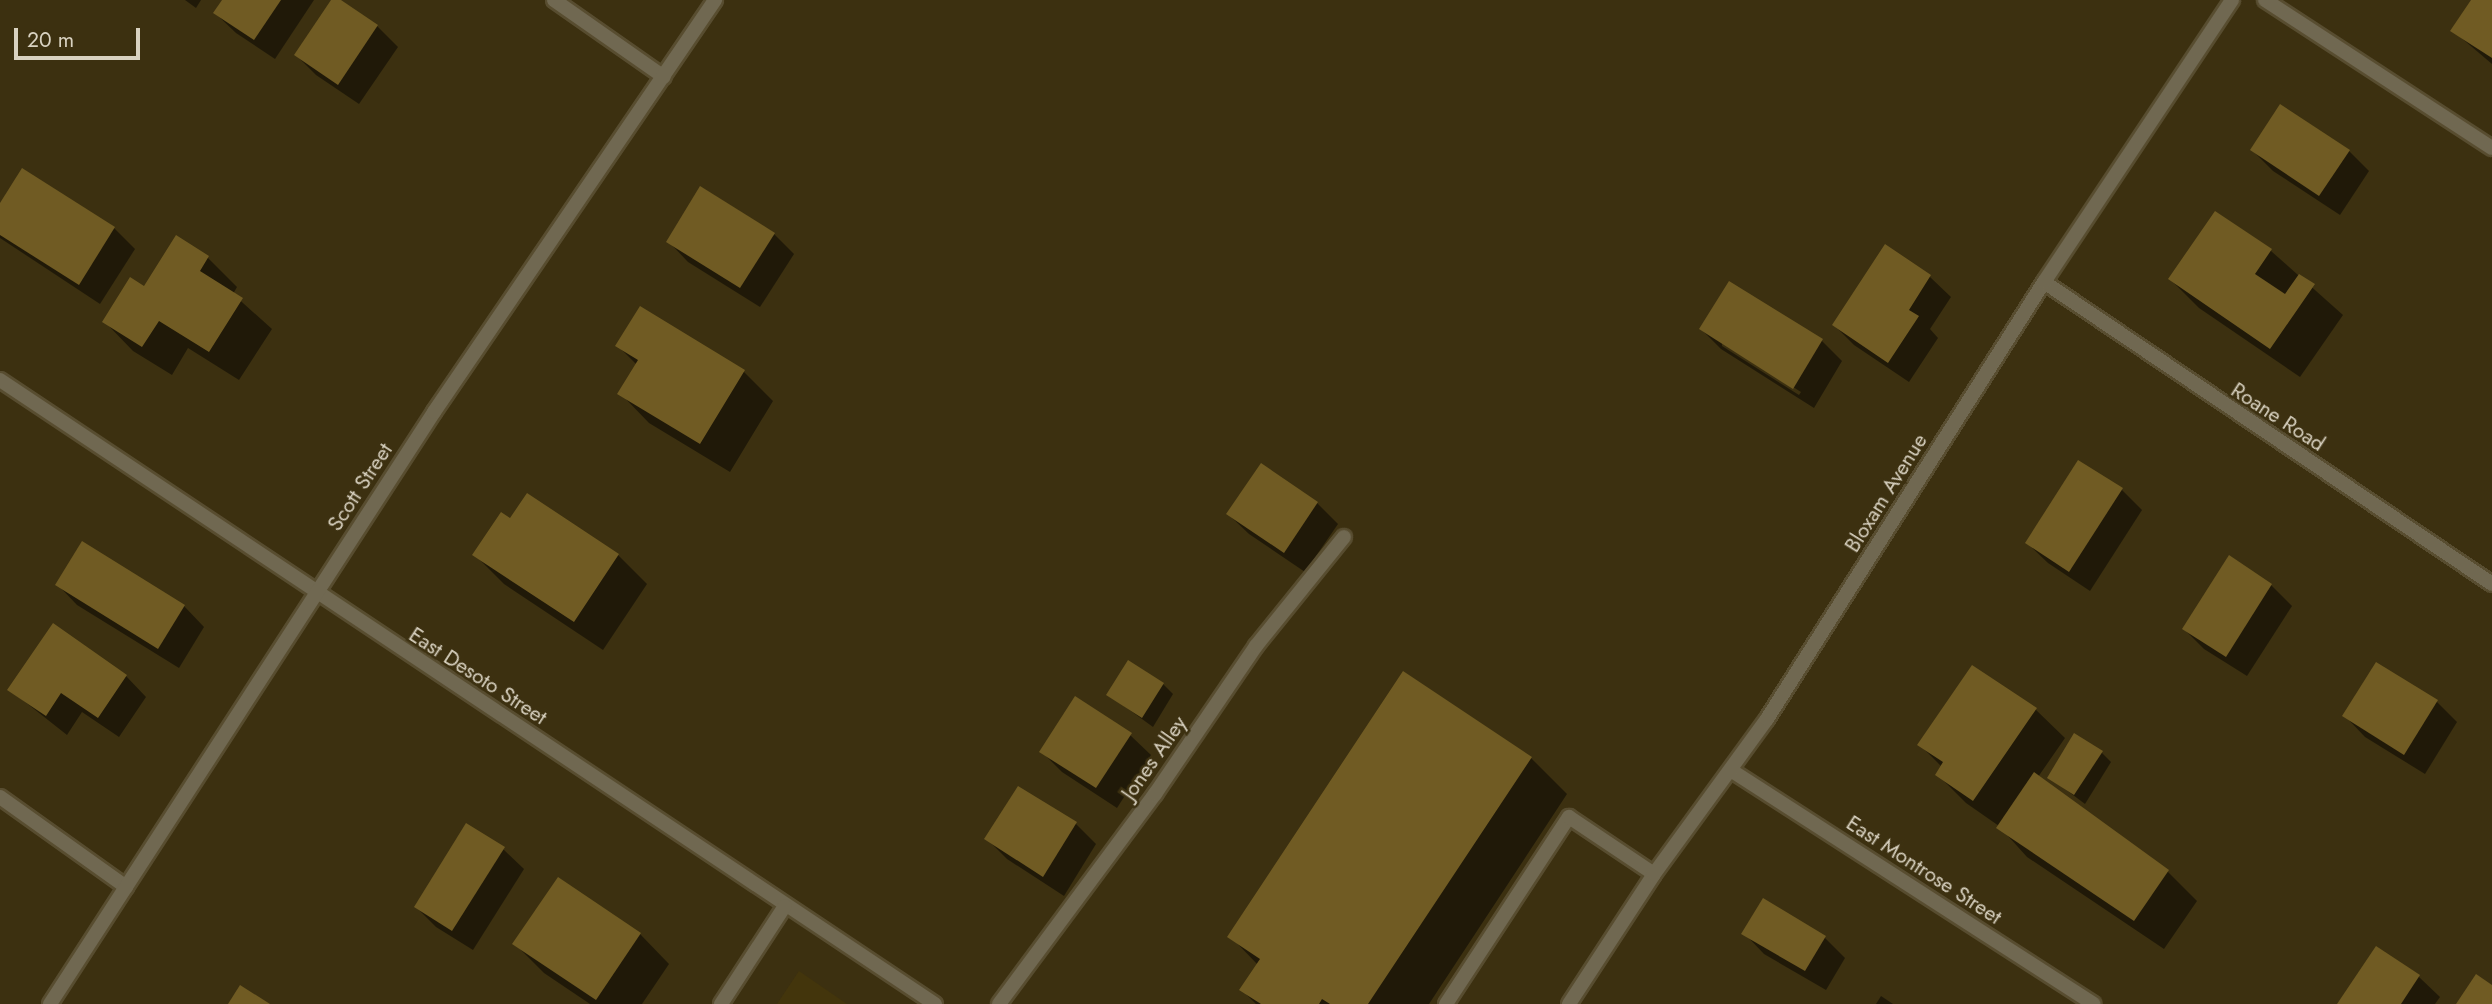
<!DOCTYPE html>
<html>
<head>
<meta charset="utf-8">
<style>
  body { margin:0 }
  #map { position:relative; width:2492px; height:1004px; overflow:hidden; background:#3c3010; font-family:Jost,sans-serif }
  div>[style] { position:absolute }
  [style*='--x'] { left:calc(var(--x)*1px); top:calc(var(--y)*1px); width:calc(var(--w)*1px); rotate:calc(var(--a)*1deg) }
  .built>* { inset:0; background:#43350c }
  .shadow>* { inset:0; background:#0007 }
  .building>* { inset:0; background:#705b23 }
  .roads { filter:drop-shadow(2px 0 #584d30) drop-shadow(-2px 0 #584d30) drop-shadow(0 2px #584d30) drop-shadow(0 -2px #584d30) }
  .service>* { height:14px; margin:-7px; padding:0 7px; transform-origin:7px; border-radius:7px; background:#706851 }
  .minor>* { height:14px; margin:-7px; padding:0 7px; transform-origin:7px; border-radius:7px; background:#706851 }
  .tertiary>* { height:14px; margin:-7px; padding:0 7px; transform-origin:7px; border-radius:7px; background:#706851 }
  span { translate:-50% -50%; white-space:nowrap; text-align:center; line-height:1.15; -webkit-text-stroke:5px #3c3010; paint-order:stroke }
  .street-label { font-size:21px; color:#d9d2c1 }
  .scale { position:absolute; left:14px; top:28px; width:126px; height:32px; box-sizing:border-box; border:4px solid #d9d2c1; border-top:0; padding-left:9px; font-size:21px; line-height:24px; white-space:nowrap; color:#d9d2c1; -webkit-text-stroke:5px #3c3010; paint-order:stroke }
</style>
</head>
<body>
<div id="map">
  <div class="built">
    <i style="clip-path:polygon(799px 971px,847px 1004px,777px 1004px)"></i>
  </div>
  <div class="shadow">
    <i style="clip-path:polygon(185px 0,201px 0,196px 8px)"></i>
    <i style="clip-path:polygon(224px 0,314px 0,275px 59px,236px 33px,215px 13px)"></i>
    <i style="clip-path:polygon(333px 0,377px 26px,398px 47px,359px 104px,316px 75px,296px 55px)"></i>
    <i style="clip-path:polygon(2473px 0,2492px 0,2492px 64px,2452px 30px)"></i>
    <i style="clip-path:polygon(2252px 150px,2349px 151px,2369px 171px,2340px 215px,2273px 171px)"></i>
    <i style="clip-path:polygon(22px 171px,114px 228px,135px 249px,100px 304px,0 238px,0 206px)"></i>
    <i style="clip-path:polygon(2216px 213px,2271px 251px,2343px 315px,2300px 377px,2199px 308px,2170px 279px)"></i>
    <i style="clip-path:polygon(774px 234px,794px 254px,760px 307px,688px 262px,668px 241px)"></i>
    <i style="clip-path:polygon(176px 238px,208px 258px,237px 287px,233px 294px,272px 329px,239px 380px,188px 348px,172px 375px,133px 351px,104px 321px,144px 288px)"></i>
    <i style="clip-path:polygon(1885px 247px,1930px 277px,1951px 297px,1930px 329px,1938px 338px,1909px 382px,1854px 345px,1834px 325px)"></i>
    <i style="clip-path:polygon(evenodd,1730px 283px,1822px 341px,1842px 361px,1814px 408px,1721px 349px,1701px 329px,1730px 283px,1722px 342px,1801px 392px,1799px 395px,1722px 346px,1722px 342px)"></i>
    <i style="clip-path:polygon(641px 309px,744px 372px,773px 401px,730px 472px,649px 423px,620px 393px,637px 365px,618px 346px)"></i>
    <i style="clip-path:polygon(1261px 465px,1317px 503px,1338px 524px,1305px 572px,1249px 534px,1228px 514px)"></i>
    <i style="clip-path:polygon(2122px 490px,2142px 510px,2090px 591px,2048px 563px,2027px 543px)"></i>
    <i style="clip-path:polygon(511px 521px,618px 555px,647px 584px,603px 650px,504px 584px,475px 555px)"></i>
    <i style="clip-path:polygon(2229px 558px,2271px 585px,2292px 606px,2247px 676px,2204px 649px,2184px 629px)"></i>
    <i style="clip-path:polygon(57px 584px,184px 606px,204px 627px,179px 668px,77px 605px)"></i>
    <i style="clip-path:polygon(126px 676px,146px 697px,119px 737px,82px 712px,67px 735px,10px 690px)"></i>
    <i style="clip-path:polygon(1163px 684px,1173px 694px,1153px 727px,1109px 695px)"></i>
    <i style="clip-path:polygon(2437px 702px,2457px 722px,2425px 774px,2365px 737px,2345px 716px)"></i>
    <i style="clip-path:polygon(2035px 709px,2065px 738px,2038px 777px,2167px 871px,2197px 901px,2164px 949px,2027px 857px,1999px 826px,1966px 803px,1937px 774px,1942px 767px,1920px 745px)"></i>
    <i style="clip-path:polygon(1130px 735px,1151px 755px,1117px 808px,1062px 772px,1042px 752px)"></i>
    <i style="clip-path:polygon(2101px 752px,2111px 762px,2085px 804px,2049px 777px)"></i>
    <i style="clip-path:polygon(1531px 758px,1567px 794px,1429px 1004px,1256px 1004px,1242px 990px,1258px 965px,1230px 936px)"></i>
    <i style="clip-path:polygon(1076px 824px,1096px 844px,1064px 896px,1007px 859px,987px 839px)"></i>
    <i style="clip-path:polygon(503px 849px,524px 869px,473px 950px,436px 927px,416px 907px)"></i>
    <i style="clip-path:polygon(1744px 933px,1825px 938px,1845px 958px,1826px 990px,1764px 954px)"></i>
    <i style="clip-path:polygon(640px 934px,669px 964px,642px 1004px,590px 1004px,544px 973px,515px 944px)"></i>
    <i style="clip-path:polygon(2377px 948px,2419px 977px,2440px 997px,2435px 1004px,2339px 1004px)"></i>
    <i style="clip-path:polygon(1881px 996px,1893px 1004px,1876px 1004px)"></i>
  </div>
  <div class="building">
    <i style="clip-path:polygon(222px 0,281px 0,254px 40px,213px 13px)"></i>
    <i style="clip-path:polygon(331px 0,341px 0,378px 25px,338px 85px,294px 55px)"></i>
    <i style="clip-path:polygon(2471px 0,2492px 0,2492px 58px,2450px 31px)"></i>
    <i style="clip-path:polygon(2280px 104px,2350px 150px,2319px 196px,2250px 150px)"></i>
    <i style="clip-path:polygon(22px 168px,115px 227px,79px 285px,0 235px,0 203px)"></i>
    <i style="clip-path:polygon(700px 186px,775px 233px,740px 288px,666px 242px)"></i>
    <i style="clip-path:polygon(2215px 211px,2272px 249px,2255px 274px,2285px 294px,2299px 274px,2315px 284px,2270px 349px,2168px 279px)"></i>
    <i style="clip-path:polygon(176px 235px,209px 256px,200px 271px,243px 298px,209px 352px,159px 321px,142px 347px,102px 322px,130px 277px,144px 286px)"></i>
    <i style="clip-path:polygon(1885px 244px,1931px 275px,1909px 310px,1919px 316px,1888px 363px,1832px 325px)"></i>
    <i style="clip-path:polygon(1729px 281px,1823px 339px,1793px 389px,1699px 329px)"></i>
    <i style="clip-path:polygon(640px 306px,745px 370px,700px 444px,617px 394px,638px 360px,615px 346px)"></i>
    <i style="clip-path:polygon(2078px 460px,2123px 488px,2069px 572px,2025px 543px)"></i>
    <i style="clip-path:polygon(1261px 463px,1318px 502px,1284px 553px,1226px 514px)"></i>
    <i style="clip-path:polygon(527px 493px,619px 554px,574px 622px,472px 555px,501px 512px,510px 518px)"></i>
    <i style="clip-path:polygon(82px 541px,185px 605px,158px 649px,55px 585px)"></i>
    <i style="clip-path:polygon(2229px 555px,2272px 584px,2226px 657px,2182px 629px)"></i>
    <i style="clip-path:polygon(53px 623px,127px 675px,98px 718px,61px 693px,46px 716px,7px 690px)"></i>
    <i style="clip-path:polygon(1128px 660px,1164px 683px,1142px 718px,1106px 695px)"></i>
    <i style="clip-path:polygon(2376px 662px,2438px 700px,2404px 755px,2342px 716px)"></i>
    <i style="clip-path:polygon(1972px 665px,2037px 708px,1973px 801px,1935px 775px,1943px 762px,1917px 745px)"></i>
    <i style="clip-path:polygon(1403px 671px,1532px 757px,1368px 1004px,1330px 1004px,1322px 999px,1319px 1004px,1261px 1004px,1239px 990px,1260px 959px,1227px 937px)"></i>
    <i style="clip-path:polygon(1075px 696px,1132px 733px,1096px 788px,1039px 752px)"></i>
    <i style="clip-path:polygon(2074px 733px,2103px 751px,2074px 795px,2047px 778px)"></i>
    <i style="clip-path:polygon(2034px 772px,2169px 870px,2134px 921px,1996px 828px)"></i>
    <i style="clip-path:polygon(1018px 786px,1077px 822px,1043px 877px,984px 839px)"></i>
    <i style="clip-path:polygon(466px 823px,505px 847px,452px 931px,414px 907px)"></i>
    <i style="clip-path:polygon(558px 877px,641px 933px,596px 1000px,512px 944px)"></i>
    <i style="clip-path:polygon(1763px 898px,1826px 936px,1805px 971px,1741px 934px)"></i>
    <i style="clip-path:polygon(2376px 946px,2420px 975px,2401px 1004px,2337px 1004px)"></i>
    <i style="clip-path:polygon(2476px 974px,2492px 985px,2492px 1004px,2456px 1004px)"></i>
    <i style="clip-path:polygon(240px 985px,270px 1004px,228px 1004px)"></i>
  </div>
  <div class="roads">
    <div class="service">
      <i style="--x:0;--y:797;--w:155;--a:35.5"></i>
      <i style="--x:1446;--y:1004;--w:224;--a:-56.7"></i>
      <i style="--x:1569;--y:817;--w:102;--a:33.8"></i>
    </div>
    <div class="minor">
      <i style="--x:554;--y:0;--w:134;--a:35"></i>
      <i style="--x:2265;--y:0;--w:271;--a:33.1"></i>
      <i style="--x:2044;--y:282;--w:540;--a:33.98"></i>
      <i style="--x:0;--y:380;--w:1124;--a:33.72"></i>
      <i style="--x:1732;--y:771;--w:430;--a:32.8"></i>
      <i style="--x:50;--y:1004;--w:706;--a:-57.03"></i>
      <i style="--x:434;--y:412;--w:499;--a:-55.7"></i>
      <i style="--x:721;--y:1004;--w:117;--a:-56.9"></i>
      <i style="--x:999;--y:1004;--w:262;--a:-53.4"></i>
      <i style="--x:1155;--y:794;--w:179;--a:-55.7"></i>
      <i style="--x:1256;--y:646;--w:140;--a:-51.1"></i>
    </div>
    <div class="tertiary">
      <i style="--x:1569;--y:1004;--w:155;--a:-56.8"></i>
      <i style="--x:1654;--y:874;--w:192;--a:-53.9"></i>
      <i style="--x:1767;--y:719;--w:517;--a:-57.63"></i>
      <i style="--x:2044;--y:282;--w:339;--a:-56.3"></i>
    </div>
  </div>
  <div class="street-label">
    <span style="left:2278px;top:417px;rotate:33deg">Roane Road</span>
    <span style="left:360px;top:487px;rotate:-57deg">Scott Street</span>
    <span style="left:1886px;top:493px;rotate:-58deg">Bloxam Avenue</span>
    <span style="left:478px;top:676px;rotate:33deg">East Desoto Street</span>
    <span style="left:1154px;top:758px;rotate:-55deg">Jones Alley</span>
    <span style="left:1924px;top:870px;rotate:33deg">East Montrose Street</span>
  </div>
  <div class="scale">20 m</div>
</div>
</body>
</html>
